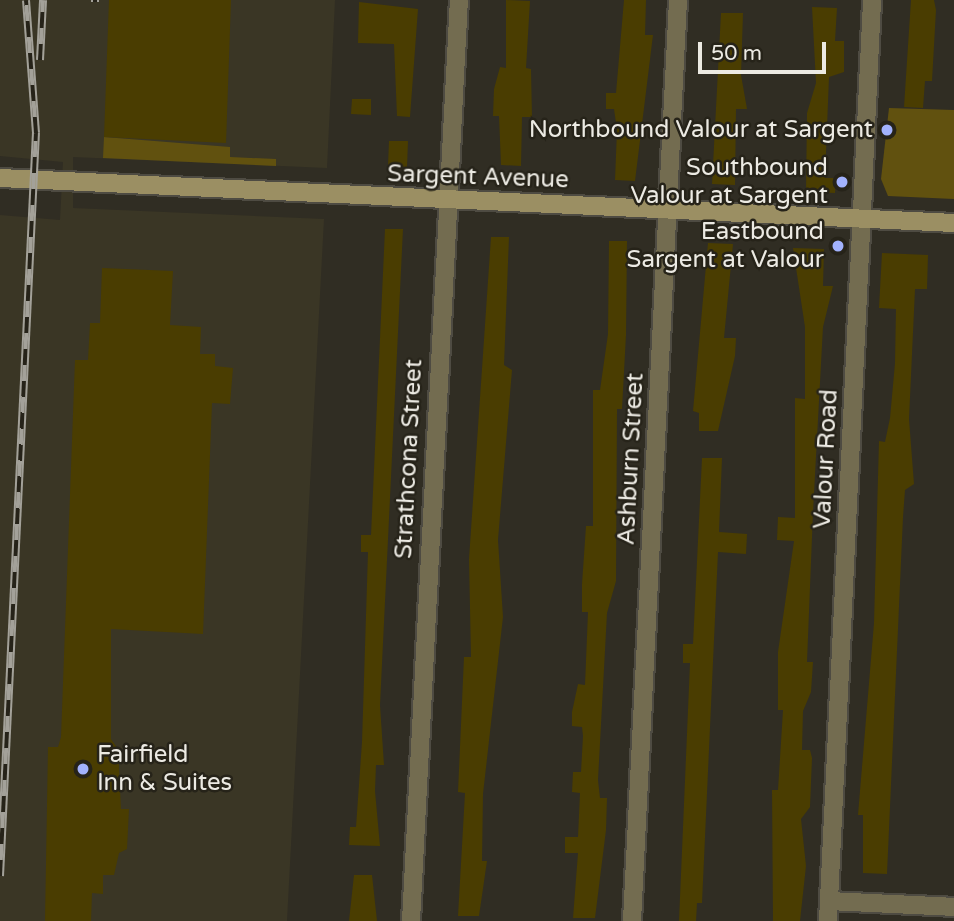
<!DOCTYPE html>
<html>
<head>
<meta charset="utf-8">
<style>
  body { margin:0 }
  #map { position:relative; width:954px; height:921px; overflow:hidden; background:#302d23; font-family:"Varela Round",sans-serif }
  div>[style] { position:absolute }
  [style*='--x'] { left:calc(var(--x)*1px); top:calc(var(--y)*1px); width:calc(var(--w)*1px); rotate:calc(var(--a)*1deg) }
  .built>* { inset:0; background:#3a3625 }
  .green>* { inset:0; background:#61510f }
  .building>* { inset:0; background:#4a3d01 }
  .roads { filter:drop-shadow(2px 0 #4e4b42) drop-shadow(-2px 0 #4e4b42) drop-shadow(0 2px #4e4b42) drop-shadow(0 -2px #4e4b42) }
  .minor>* { height:18px; margin:-9px; padding:0 9px; transform-origin:9px; border-radius:9px; background:#736c50 }
  .secondary>* { height:18px; margin:-9px; padding:0 9px; transform-origin:9px; border-radius:9px; background:#9b8f63 }
  .rail>* { height:8px; margin-top:-4px; transform-origin:0; background:repeating-linear-gradient(90deg,#262319 0 16px,#a3a199 0 32px); box-sizing:border-box; border-block:2px solid #a3a199 }
  .dots>* { width:19px; height:19px; translate:-50% -50%; box-sizing:border-box; border:4px solid #262319; border-radius:50% }
  span { translate:-50% -50%; white-space:nowrap; text-align:center; line-height:1.15; -webkit-text-stroke:5px #262319; paint-order:stroke }
  .poi-label { font-size:24px; color:#eceae3 }
  .right { translate:-100% -50%; text-align:right }
  .left { translate:0 -50%; text-align:left }
  .street-label { font-size:24px; color:#eceae3 }
  .scale { position:absolute; left:698px; top:42px; width:128px; height:32px; box-sizing:border-box; border:4px solid #eceae3; border-top:0; padding-left:9px; font-size:21px; line-height:24px; white-space:nowrap; color:#eceae3; -webkit-text-stroke:5px #262319; paint-order:stroke }
</style>
</head>
<body>
<div id="map">
  <div class="built">
    <i style="clip-path:polygon(0 0,335px 0,327px 168px,73px 157px,73px 208px,324px 219px,287px 921px,0 921px,0 215px,60px 220px,63px 162px,0 156px)"></i>
  </div>
  <div class="green">
    <i style="clip-path:polygon(889px 108px,954px 110px,954px 199px,888px 196px,881px 179px)"></i>
    <i style="clip-path:polygon(104px 137px,230px 147px,230px 157px,276px 159px,276px 166px,103px 158px)"></i>
  </div>
  <div class="building">
    <i style="clip-path:polygon(109px 0,231px 0,226px 143px,104px 137px)"></i>
    <i style="clip-path:polygon(506px 0,530px 1px,526px 68px,531px 69px,532px 117px,522px 117px,521px 166px,501px 165px,499px 116px,493px 116px,494px 89px,500px 67px,506px 68px)"></i>
    <i style="clip-path:polygon(624px 0,646px 0,645px 35px,653px 35px,635px 181px,615px 180px,617px 130px,614px 109px,606px 109px,606px 93px,616px 93px)"></i>
    <i style="clip-path:polygon(911px 0,934px 0,936px 10px,932px 81px,925px 81px,923px 108px,904px 107px)"></i>
    <i style="clip-path:polygon(359px 2px,418px 9px,410px 117px,397px 116px,394px 44px,358px 43px)"></i>
    <i style="clip-path:polygon(812px 7px,837px 8px,835px 41px,844px 41px,844px 72px,829px 77px,825px 178px,836px 178px,835px 193px,806px 192px,807px 113px,816px 83px)"></i>
    <i style="clip-path:polygon(721px 13px,743px 13px,741px 75px,747px 109px,736px 109px,735px 185px,712px 184px)"></i>
    <i style="clip-path:polygon(352px 99px,371px 99px,371px 115px,351px 114px)"></i>
    <i style="clip-path:polygon(389px 141px,408px 141px,407px 167px,388px 166px)"></i>
    <i style="clip-path:polygon(385px 229px,403px 229px,380px 705px,384px 765px,376px 765px,375px 791px,380px 846px,349px 845px,350px 827px,356px 827px,362px 742px,368px 552px,361px 552px,361px 535px,371px 535px)"></i>
    <i style="clip-path:polygon(491px 237px,509px 237px,504px 365px,512px 370px,498px 540px,503px 617px,483px 794px,482px 861px,487px 861px,479px 916px,458px 916px,465px 793px,458px 792px,464px 657px,471px 657px,469px 559px)"></i>
    <i style="clip-path:polygon(609px 241px,627px 241px,626px 335px,622px 409px,617px 409px,616px 581px,607px 613px,598px 780px,600px 798px,607px 798px,606px 830px,595px 918px,573px 918px,578px 853px,565px 853px,565px 837px,578px 837px,580px 793px,572px 792px,573px 772px,581px 772px,583px 736px,582px 727px,572px 726px,572px 712px,578px 684px,585px 685px,588px 612px,582px 612px,582px 584px,586px 526px,593px 526px,593px 390px,600px 390px,608px 334px)"></i>
    <i style="clip-path:polygon(708px 243px,733px 244px,724px 338px,736px 338px,735px 356px,718px 431px,699px 431px,699px 413px,693px 411px)"></i>
    <i style="clip-path:polygon(793px 248px,824px 249px,823px 286px,833px 286px,823px 327px,813px 512px,807px 662px,813px 662px,811px 692px,803px 711px,802px 750px,810px 750px,812px 758px,810px 807px,801px 819px,806px 866px,800px 921px,773px 921px,772px 790px,778px 790px,783px 710px,778px 710px,778px 652px,794px 541px,777px 540px,778px 517px,795px 518px,795px 398px,805px 399px,805px 327px)"></i>
    <i style="clip-path:polygon(882px 253px,928px 255px,927px 289px,915px 289px,909px 419px,914px 484px,905px 490px,903px 517px,887px 874px,863px 873px,863px 815px,858px 815px,874px 623px,879px 441px,885px 442px,890px 418px,895px 363px,896px 309px,879px 308px)"></i>
    <i style="clip-path:polygon(102px 268px,173px 271px,170px 325px,201px 327px,200px 354px,215px 354px,215px 366px,233px 368px,230px 404px,212px 403px,203px 634px,111px 629px,111px 739px,118px 749px,121px 809px,129px 809px,127px 849px,119px 853px,114px 875px,103px 875px,103px 894px,92px 893px,91px 921px,45px 921px,48px 747px,58px 747px,61px 737px,75px 360px,88px 360px,90px 323px,100px 323px)"></i>
    <i style="clip-path:polygon(702px 458px,722px 458px,719px 532px,747px 534px,746px 554px,718px 552px,702px 903px,697px 903px,696px 921px,679px 921px,690px 663px,683px 663px,683px 644px,693px 644px)"></i>
    <i style="clip-path:polygon(354px 875px,372px 875px,377px 921px,349px 921px)"></i>
  </div>
  <div class="roads">
    <div class="minor">
      <i style="--x:829;--y:901;--w:125;--a:2.7"></i>
      <i style="--x:411;--y:921;--w:922;--a:-87.02"></i>
      <i style="--x:632;--y:921;--w:922;--a:-87.14"></i>
      <i style="--x:828;--y:921;--w:922;--a:-87.26"></i>
    </div>
    <div class="secondary">
      <i style="--x:0;--y:178;--w:955;--a:2.7"></i>
    </div>
  </div>
  <div class="rail">
    <i style="--x:95;--y:2;--w:2;--a:-90"></i>
    <i style="--x:40;--y:60;--w:60;--a:-87.1"></i>
    <i style="--x:0;--y:876;--w:744;--a:-87.23"></i>
    <i style="--x:36;--y:133;--w:133;--a:-94.3"></i>
  </div>
  <div class="dots">
    <i style="left:887px;top:130px;background:#a2b2fd"></i>
    <i style="left:842px;top:182px;background:#a2b2fd"></i>
    <i style="left:838px;top:246px;background:#a2b2fd"></i>
    <i style="left:83px;top:769px;background:#a2b2fd"></i>
  </div>
  <div class="poi-label">
    <span class="right" style="left:873px;top:130px">Northbound Valour at Sargent</span>
    <span class="right" style="left:828px;top:182px">Southbound<br>Valour at Sargent</span>
    <span class="right" style="left:824px;top:246px">Eastbound<br>Sargent at Valour</span>
    <span class="left" style="left:97px;top:769px">Fairfield<br>Inn &amp; Suites</span>
  </div>
  <div class="street-label">
    <span style="left:478px;top:177px;rotate:2deg">Sargent Avenue</span>
    <span style="left:409px;top:459px;rotate:-87deg">Strathcona Street</span>
    <span style="left:631px;top:459px;rotate:-87deg">Ashburn Street</span>
    <span style="left:826px;top:459px;rotate:-87deg">Valour Road</span>
  </div>
  <div class="scale">50 m</div>
</div>
</body>
</html>
